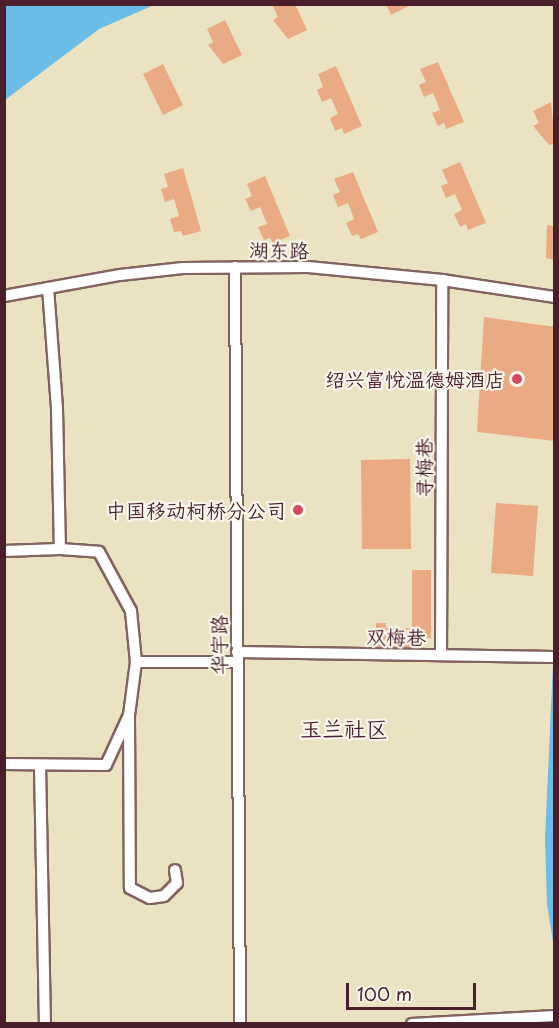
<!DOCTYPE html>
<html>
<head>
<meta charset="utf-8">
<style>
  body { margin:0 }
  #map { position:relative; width:559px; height:1028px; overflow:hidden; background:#eae2c0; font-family:"Playpen Sans","LXGW WenKai TC",sans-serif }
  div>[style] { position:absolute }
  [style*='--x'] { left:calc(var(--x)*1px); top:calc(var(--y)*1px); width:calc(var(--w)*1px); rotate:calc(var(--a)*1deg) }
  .water>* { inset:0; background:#6abde6 }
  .building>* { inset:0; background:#eaaa84 }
  .roads { filter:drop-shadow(2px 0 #82635f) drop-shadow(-2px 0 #82635f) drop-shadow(0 2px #82635f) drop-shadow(0 -2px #82635f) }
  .minor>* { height:10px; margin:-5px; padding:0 5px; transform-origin:5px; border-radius:5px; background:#fff }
  .dots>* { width:16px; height:16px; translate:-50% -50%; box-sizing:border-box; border:3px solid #fbf7ec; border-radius:50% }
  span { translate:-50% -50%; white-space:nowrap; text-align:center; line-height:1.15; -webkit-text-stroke:4.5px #fbf7ec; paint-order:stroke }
  .street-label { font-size:20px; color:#4a1f2b }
  .poi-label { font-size:20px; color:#4a1f2b }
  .right { translate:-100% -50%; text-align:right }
  .quarter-label { font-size:22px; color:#4a1f2b }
  .frame { position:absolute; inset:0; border:6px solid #4a1f2b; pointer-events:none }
  .scale { position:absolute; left:346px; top:983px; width:130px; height:27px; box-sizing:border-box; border:3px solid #4a1f2b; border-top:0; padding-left:8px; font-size:18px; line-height:21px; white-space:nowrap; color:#4a1f2b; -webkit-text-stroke:4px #fbf7ec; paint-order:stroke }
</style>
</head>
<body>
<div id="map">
  <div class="water">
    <i style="clip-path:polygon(5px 4px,154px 4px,154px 5px,99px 29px,5px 100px)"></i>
    <i style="clip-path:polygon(554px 641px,554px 948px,547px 904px,545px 839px)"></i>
  </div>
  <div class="building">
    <i style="clip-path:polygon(272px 4px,295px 4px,307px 30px,288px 39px,273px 20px,278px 17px)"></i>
    <i style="clip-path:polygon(386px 4px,413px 4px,391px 15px)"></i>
    <i style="clip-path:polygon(225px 20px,242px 55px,223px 64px,208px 45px,213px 42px,207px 29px)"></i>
    <i style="clip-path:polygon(438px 62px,464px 122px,446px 129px,444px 123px,438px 126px,432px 113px,440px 110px,433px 93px,424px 97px,419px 85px,426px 82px,420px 69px)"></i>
    <i style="clip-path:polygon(163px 64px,183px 105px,163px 115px,143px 74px)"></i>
    <i style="clip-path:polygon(336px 66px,362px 126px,344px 134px,342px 128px,335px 131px,330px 118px,338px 114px,331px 98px,322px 102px,317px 90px,323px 87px,318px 74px)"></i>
    <i style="clip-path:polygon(551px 102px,555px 143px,549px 145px,533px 126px,539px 123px,533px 111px)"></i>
    <i style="clip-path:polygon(460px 162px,486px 223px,468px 230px,466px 224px,460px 227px,454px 214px,462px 210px,455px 194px,446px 198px,441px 186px,448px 183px,442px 170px)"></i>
    <i style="clip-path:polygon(183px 168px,201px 231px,183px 236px,181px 231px,174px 232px,170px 219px,179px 216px,174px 199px,165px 202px,161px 189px,168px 187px,164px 174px)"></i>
    <i style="clip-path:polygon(353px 172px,378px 232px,361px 239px,358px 234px,352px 236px,346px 223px,354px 219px,348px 203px,338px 207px,333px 195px,340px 192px,334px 179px)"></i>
    <i style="clip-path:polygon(265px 176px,290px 236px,273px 243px,270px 238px,264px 240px,258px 227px,267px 224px,260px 207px,251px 211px,245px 199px,252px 196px,247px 184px)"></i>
    <i style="clip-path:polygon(547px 225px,555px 226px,555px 260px,546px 258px)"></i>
    <i style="clip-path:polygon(484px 317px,555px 327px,555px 441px,477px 432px)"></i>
    <i style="clip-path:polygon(410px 459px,411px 549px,362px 549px,361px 460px)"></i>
    <i style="clip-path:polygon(496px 503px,538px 506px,533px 576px,491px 573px)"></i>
    <i style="clip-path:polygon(412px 570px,431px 570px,431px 638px,421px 638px,421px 647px,376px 647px,376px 623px,386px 623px,386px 628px,412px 628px)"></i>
  </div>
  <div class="roads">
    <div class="minor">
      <i style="--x:235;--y:267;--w:757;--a:89.62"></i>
      <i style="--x:48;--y:288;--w:121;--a:85.7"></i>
      <i style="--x:57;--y:409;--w:140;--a:88.8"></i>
      <i style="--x:4;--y:296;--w:118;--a:-10.3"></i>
      <i style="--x:120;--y:275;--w:63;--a:-6.3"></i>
      <i style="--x:183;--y:268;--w:125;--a:-0.5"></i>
      <i style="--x:308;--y:267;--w:135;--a:5.5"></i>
      <i style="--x:442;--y:280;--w:113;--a:8.6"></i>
      <i style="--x:4;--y:551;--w:56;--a:-2"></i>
      <i style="--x:60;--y:549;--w:39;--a:4"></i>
      <i style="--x:99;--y:552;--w:67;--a:61.5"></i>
      <i style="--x:131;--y:611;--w:51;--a:84.4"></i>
      <i style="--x:136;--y:662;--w:53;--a:97.5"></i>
      <i style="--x:129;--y:715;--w:55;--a:114.7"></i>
      <i style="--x:106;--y:765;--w:102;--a:-179.4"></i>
      <i style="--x:237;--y:652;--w:317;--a:0.9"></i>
      <i style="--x:441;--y:655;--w:375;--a:-89.8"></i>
      <i style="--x:136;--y:662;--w:101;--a:0"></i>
      <i style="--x:129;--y:718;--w:170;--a:89.7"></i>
      <i style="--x:130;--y:888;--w:22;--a:27"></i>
      <i style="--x:150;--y:898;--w:14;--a:-8"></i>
      <i style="--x:164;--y:896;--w:18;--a:-45"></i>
      <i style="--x:177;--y:883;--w:13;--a:-99"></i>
      <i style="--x:40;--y:765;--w:259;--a:88.9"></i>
      <i style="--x:412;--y:1024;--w:142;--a:-3.2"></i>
    </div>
  </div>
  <div class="dots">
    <i style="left:517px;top:379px;background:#d1495b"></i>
    <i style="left:298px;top:510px;background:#d1495b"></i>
  </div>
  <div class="street-label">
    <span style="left:279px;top:250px;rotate:1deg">湖东路</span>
    <span style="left:424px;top:468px;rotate:-90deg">寻梅巷</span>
    <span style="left:396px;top:637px;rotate:1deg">双梅巷</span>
    <span style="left:219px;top:645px;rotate:-90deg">华宇路</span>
  </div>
  <div class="poi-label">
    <span class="right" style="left:505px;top:379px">绍兴富悦温德姆酒店</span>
    <span class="right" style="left:286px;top:510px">中国移动柯桥分公司</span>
  </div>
  <div class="quarter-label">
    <span style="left:344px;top:728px">玉兰社区</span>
  </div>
  <div class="frame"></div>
  <div class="scale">100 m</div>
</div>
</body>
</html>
